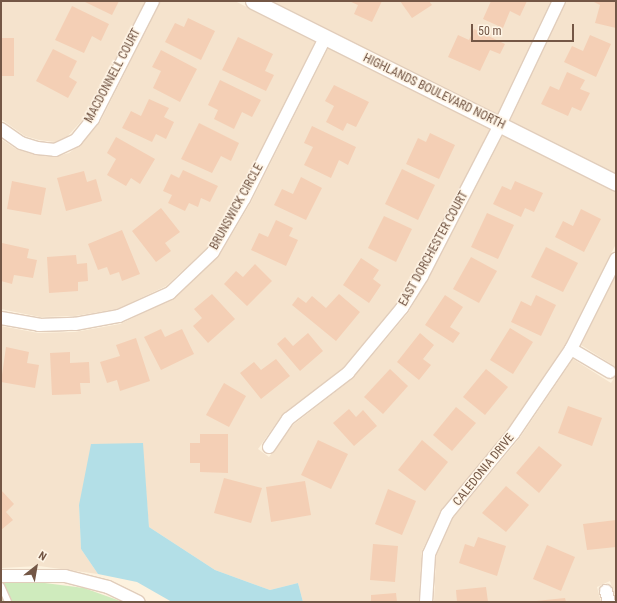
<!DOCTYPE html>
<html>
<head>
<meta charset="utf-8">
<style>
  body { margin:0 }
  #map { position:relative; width:617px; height:603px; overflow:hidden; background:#fdf2df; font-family:"Roboto Condensed",sans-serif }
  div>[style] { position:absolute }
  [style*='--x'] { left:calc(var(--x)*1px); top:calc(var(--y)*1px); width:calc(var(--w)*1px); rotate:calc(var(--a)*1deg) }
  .residential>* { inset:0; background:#f5e3cd }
  .green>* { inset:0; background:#cfebbd }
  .water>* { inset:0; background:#b3dfe7 }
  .building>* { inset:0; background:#f4cfb5 }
  .roads { filter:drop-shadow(1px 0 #e1cdbb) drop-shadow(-1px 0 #e1cdbb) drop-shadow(0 1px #e1cdbb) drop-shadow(0 -1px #e1cdbb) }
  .service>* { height:6px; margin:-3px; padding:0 3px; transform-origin:3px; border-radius:3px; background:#fff }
  .minor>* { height:12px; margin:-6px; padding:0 6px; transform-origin:6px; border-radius:6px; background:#fff }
  .tertiary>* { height:15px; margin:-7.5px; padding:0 7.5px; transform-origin:7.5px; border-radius:7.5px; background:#fff }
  span { translate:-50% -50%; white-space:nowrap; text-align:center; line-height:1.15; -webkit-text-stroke:3px #fff5e6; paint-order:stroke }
  .street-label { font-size:12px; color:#745746 }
  .frame { position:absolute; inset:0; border:2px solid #745746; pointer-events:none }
  .north { position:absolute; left:16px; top:547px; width:40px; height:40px; -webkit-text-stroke:3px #fff5e6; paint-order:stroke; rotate:31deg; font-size:11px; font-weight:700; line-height:16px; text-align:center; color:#745746 }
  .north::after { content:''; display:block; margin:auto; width:14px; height:18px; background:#745746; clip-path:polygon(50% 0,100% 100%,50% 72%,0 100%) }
  .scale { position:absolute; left:471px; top:24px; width:103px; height:18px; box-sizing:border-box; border:2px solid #745746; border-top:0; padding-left:5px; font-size:12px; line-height:14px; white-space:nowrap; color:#745746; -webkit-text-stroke:3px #fff5e6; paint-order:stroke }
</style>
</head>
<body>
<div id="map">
  <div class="residential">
    <i style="clip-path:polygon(1px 1px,145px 1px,87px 115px,65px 139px,55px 142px,39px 140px,25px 136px,1px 119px)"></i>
    <i style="clip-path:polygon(161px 1px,235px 1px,315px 42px,238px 196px,207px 248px,166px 286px,118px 309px,75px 316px,40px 317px,1px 309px,1px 139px,16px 149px,53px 157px,69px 153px,81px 144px,100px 122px)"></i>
    <i style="clip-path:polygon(270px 1px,551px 1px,497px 115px)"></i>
    <i style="clip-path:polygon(566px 1px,616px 1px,616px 174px,510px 121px)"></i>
    <i style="clip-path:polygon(328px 48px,490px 129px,416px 273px,396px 304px,343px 368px,282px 415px,258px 449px,269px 457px,293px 425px,353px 378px,408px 313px,428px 279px,503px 135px,616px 192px,616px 244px,565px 345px,508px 430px,442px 509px,422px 551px,419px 602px,303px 602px,298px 583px,270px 590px,215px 570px,149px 527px,142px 443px,79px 505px,81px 549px,98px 574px,39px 566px,1px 568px,1px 326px,38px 333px,75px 332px,120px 324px,174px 298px,219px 256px,251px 202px)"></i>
    <i style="clip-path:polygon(616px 275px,616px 367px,581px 345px)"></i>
    <i style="clip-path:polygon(573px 359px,611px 383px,616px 375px,616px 599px,610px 581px,597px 587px,601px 602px,434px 602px,436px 556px,453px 518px,519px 439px)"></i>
  </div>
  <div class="green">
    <i style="clip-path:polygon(37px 582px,84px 588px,123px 602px,1px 602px,1px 583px)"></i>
  </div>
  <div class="water">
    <i style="clip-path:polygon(143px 443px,149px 527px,215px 570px,270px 590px,298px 583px,303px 602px,172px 602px,137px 582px,98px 574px,81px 549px,79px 505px,91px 444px)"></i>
  </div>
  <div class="building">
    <i style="clip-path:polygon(83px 1px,119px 1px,112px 15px)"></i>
    <i style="clip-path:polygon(349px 1px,382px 1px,372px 22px,354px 14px,358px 5px)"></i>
    <i style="clip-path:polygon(400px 1px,429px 1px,432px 5px,412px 18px)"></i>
    <i style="clip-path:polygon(491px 1px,527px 1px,520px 16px,510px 11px,503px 28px,483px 19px)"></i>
    <i style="clip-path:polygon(592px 1px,616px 1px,616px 28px,595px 23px,600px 5px)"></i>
    <i style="clip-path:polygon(72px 6px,109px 24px,101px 41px,92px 36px,84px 53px,55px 40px)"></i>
    <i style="clip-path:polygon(188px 18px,215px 31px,201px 60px,165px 42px,175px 23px,184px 27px)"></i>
    <i style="clip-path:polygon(474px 29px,505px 44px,500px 54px,490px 50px,480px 71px,448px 57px,458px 35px,469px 40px)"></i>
    <i style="clip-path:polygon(590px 35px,611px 44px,596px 77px,564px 62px,572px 46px,583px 51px)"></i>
    <i style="clip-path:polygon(238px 37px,273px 54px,265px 71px,274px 75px,266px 91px,222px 70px)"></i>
    <i style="clip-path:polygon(1px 38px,14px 38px,14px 76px,1px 76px)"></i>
    <i style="clip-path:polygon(53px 49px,77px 61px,69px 77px,77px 82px,68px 98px,36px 81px)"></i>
    <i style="clip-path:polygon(161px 50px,197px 69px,180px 102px,153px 88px,161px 71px,152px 67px)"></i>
    <i style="clip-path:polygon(567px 72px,585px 80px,580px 89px,590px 93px,581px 111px,572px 107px,568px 116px,541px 104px,550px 86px,559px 90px)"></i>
    <i style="clip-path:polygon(220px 80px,261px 100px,252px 117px,242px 112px,234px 129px,214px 119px,218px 110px,208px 105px)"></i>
    <i style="clip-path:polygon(334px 85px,369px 102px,356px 127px,347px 123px,343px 131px,326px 122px,334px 106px,325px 101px)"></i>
    <i style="clip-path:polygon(149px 99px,169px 108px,164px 117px,174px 122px,166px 139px,156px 134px,152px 142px,122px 128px,131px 111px,141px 116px)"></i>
    <i style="clip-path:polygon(199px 123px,239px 143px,231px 161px,221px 156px,212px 173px,181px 159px)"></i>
    <i style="clip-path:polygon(312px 126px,356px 147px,348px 165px,339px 160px,331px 178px,304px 165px,313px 147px,304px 143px)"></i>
    <i style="clip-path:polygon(430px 133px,455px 145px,439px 179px,406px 164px,418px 138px,426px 142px)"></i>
    <i style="clip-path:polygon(116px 137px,155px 159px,140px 184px,131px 178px,126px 186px,107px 175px,116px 159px,107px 153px)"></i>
    <i style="clip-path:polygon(402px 169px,435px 185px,418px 220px,385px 204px)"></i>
    <i style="clip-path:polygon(183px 170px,218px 186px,210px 202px,201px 198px,198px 207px,189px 203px,185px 211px,168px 203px,172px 195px,163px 191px,171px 174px,179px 178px)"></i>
    <i style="clip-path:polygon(84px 171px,87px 182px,96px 179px,102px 201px,66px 211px,57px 178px)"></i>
    <i style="clip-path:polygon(301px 177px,322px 188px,306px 220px,274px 205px,282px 189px,293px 194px)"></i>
    <i style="clip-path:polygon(12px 181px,46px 188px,41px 215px,7px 209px)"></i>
    <i style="clip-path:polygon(515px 181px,543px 193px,534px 212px,525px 208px,521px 217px,493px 204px,502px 186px,511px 190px)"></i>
    <i style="clip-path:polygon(161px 208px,180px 232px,165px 243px,171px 251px,156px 262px,132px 231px)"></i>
    <i style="clip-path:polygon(581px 209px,601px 219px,584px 252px,555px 237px,563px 221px,573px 226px)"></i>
    <i style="clip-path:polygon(487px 213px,514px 225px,498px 259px,471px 247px)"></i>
    <i style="clip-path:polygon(384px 216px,412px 229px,396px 262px,368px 248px)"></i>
    <i style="clip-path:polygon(276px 220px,293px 228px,289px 236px,298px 240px,286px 266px,251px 250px,259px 233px,268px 237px)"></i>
    <i style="clip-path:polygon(122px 230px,140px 274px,122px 281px,119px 272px,110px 275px,107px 267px,98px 270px,88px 244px)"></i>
    <i style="clip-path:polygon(2px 243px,29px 249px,27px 258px,37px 260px,33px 278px,14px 275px,12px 284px,1px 281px)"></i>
    <i style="clip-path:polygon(546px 247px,578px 263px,563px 292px,531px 277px)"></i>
    <i style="clip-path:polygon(76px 255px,77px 264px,87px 263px,88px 281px,78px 282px,78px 291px,49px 293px,47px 257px)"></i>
    <i style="clip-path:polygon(471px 257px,497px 271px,479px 303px,453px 289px)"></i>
    <i style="clip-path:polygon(361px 258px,379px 270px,373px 279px,381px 285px,369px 303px,343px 285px)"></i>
    <i style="clip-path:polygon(255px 264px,272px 281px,247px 306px,224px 284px,236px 271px,243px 277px)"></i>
    <i style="clip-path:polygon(212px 294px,235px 319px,208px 343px,193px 326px,202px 318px,194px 309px)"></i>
    <i style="clip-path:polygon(339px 294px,360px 312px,336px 341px,292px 305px,298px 297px,306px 303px,312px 296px,326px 308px)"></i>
    <i style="clip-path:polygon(445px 295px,463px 307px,450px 327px,460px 333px,453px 343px,425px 325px)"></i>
    <i style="clip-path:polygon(536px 295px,556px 305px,541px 336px,511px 322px,521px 301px,531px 306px)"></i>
    <i style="clip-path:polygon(510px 328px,533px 342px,513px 374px,490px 360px)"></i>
    <i style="clip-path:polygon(161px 329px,165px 337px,182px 329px,194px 354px,161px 370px,144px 337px)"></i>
    <i style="clip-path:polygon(308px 333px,323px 351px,300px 371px,277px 344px,285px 337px,293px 346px)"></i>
    <i style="clip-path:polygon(420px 333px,434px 345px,423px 359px,431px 365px,419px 380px,397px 362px)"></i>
    <i style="clip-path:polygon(136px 338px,150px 381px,120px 391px,117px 380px,107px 383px,100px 362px,120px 356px,116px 345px)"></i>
    <i style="clip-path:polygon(6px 347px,29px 352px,27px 363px,39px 365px,35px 388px,1px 382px)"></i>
    <i style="clip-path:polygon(70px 352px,70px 363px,89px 362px,90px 383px,80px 383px,81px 394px,52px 395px,50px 353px)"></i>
    <i style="clip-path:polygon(276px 359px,290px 376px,261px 399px,240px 373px,254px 362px,261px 370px)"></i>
    <i style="clip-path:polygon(390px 369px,408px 386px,383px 414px,364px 397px)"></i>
    <i style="clip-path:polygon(486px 369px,508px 387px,485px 415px,463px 397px)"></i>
    <i style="clip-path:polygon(224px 383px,246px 396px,229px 427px,206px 415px)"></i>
    <i style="clip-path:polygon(568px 406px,602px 418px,592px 446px,558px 433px)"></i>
    <i style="clip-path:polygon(456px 407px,476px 423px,452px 451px,433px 435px)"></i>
    <i style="clip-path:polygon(349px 409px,356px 417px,363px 410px,377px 426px,354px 446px,333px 423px)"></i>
    <i style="clip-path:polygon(200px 434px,228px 434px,228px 473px,200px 472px,200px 463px,190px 463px,190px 443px,200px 443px)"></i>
    <i style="clip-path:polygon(318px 440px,348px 454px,331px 489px,301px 475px)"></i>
    <i style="clip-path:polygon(422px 440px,448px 462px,425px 491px,398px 470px)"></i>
    <i style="clip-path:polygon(539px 446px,562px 465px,539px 493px,516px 473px)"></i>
    <i style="clip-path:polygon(224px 478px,262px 488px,251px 523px,214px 513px)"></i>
    <i style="clip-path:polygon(305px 481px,311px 515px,271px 522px,266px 487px)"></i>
    <i style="clip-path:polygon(506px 486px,529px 505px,506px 532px,482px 513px)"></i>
    <i style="clip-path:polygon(388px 489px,416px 501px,402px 535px,375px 524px)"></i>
    <i style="clip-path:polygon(1px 490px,14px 504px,6px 512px,13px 520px,1px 530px)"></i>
    <i style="clip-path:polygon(616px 520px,616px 547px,587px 550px,583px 524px)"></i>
    <i style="clip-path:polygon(478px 537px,506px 546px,497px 576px,459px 563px,465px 544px,474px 547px)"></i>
    <i style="clip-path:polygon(373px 544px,398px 546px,395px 582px,370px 580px)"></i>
    <i style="clip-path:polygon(547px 545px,575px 557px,561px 591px,533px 579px)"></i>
    <i style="clip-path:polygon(486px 587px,488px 602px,457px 602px,456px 590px)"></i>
    <i style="clip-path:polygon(396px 593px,397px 602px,371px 602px,371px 595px)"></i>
    <i style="clip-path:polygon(565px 598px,566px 602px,536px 602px,536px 601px)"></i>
  </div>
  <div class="roads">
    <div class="service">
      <i style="--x:1;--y:586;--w:17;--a:66"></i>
    </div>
    <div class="minor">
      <i style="--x:1;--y:129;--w:24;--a:35"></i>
      <i style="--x:21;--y:143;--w:17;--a:17"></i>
      <i style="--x:37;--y:148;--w:18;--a:6"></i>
      <i style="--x:55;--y:150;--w:23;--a:-25"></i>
      <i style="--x:76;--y:140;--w:27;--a:-51"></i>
      <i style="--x:93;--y:119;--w:132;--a:-63"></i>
      <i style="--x:1;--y:318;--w:39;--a:10"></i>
      <i style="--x:39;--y:325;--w:36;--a:-2"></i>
      <i style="--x:75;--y:324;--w:45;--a:-10.3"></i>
      <i style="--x:119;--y:316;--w:56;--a:-24.3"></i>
      <i style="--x:170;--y:293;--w:59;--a:-43.6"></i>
      <i style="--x:213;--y:252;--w:61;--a:-59.7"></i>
      <i style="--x:244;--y:199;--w:180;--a:-63.3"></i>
      <i style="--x:571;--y:349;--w:45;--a:30.5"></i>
      <i style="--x:269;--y:447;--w:34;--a:-56"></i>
      <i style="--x:288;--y:419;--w:76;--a:-37.5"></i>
      <i style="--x:348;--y:373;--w:85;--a:-50.3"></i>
      <i style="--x:402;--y:308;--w:38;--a:-58"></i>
      <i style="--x:422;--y:276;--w:170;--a:-62.7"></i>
      <i style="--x:500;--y:125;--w:137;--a:-64.6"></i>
      <i style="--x:1;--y:576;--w:64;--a:0"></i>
      <i style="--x:65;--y:576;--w:44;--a:14.3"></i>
      <i style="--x:108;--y:587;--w:34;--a:26"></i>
      <i style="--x:606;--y:591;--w:11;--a:75"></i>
      <i style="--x:426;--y:602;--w:48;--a:-86.4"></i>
      <i style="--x:429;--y:554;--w:44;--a:-65.8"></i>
      <i style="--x:447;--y:514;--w:104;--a:-50.5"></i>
      <i style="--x:513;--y:434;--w:103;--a:-55.7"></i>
      <i style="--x:571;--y:349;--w:101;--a:-63.4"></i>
    </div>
    <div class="tertiary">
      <i style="--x:253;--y:1;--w:406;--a:26.6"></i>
    </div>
  </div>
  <div class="street-label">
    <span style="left:113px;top:76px;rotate:-62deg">MACDONNELL COURT</span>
    <span style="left:434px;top:92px;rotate:26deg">HIGHLANDS BOULEVARD NORTH</span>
    <span style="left:237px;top:207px;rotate:-61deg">BRUNSWICK CIRCLE</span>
    <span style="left:434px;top:249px;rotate:-61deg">EAST DORCHESTER COURT</span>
    <span style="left:484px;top:470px;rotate:-51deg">CALEDONIA DRIVE</span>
  </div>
  <div class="frame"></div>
  <div class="north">N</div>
  <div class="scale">50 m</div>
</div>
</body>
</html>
